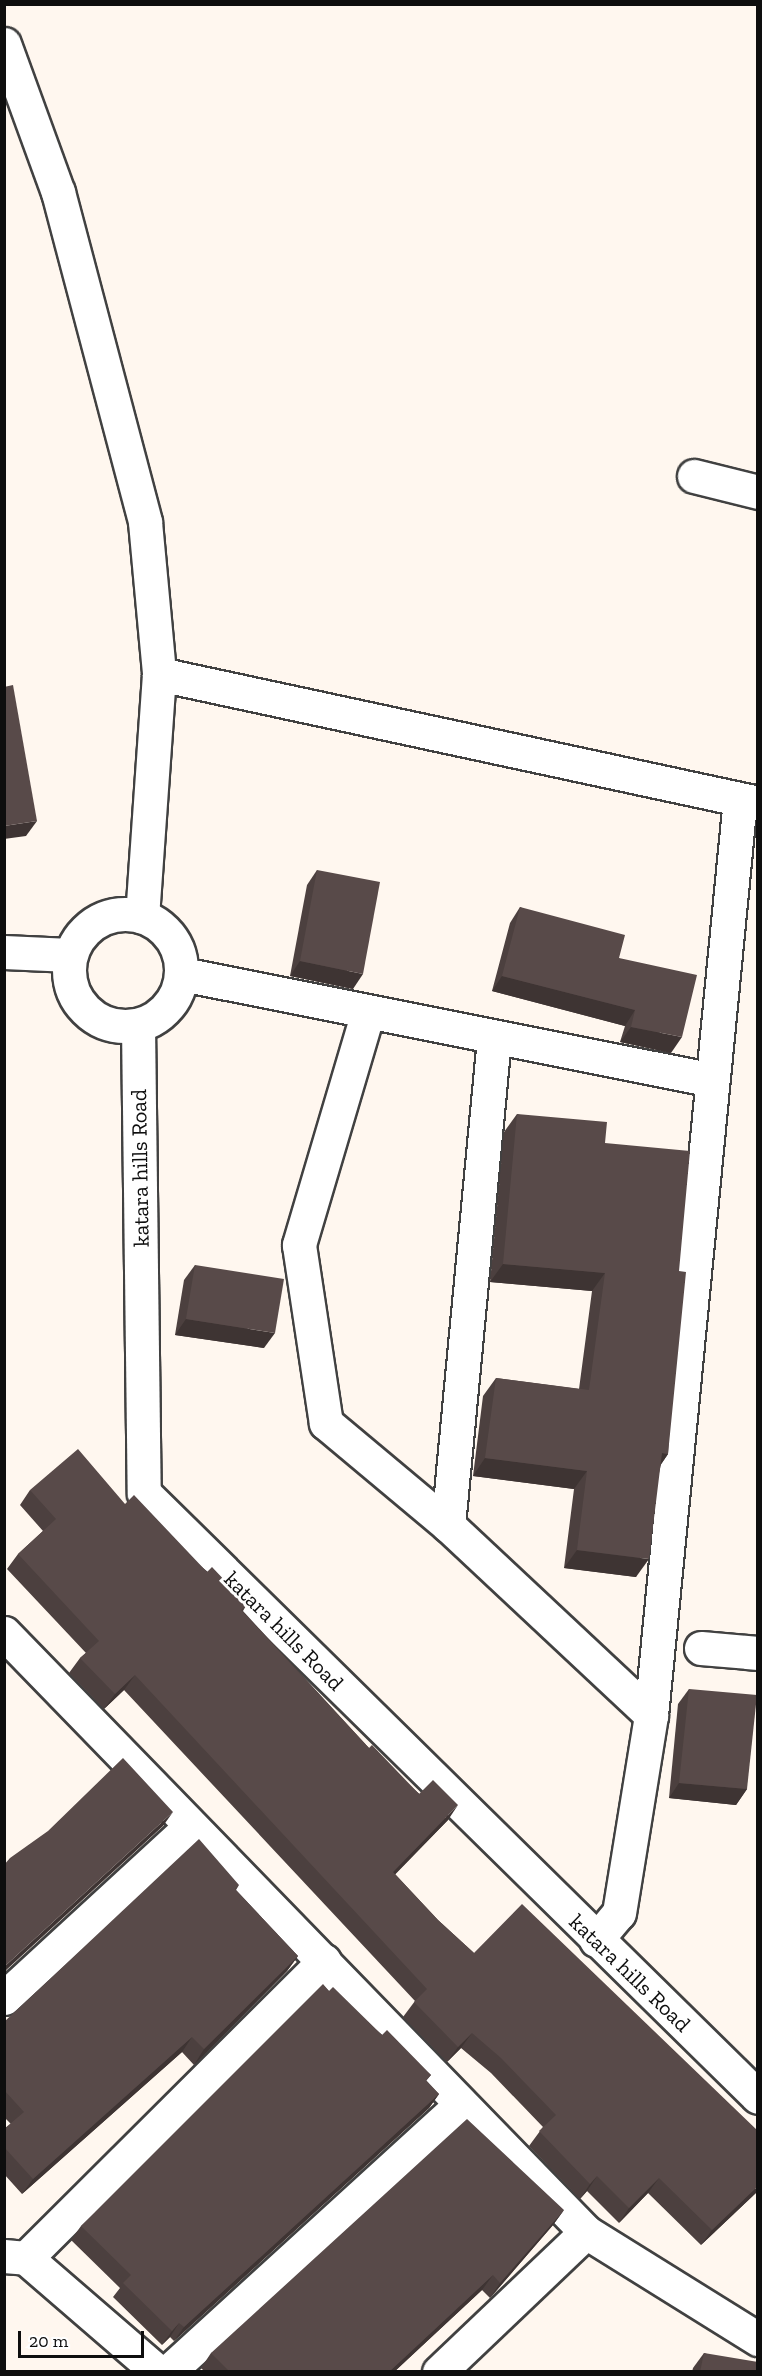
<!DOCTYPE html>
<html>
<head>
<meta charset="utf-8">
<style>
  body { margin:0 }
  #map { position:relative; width:762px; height:2376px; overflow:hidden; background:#fff7ef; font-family:"Zilla Slab",serif }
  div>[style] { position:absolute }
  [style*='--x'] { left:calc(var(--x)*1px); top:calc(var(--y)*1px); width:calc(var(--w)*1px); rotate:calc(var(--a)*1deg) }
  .roads { filter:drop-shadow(2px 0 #414141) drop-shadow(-2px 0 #414141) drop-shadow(0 2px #414141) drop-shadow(0 -2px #414141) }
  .minor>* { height:33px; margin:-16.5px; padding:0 16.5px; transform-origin:16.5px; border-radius:16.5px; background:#fff }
  .minor>.ring { margin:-16.5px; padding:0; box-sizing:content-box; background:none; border:33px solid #fff; border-radius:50% }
  .wall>* { inset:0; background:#4c403f }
  .shaded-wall>* { inset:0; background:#3e3433 }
  .building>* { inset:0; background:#584a49 }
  span { translate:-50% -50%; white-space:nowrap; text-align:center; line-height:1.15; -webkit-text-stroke:6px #fff; paint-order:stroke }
  .street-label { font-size:22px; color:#0e0e0e }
  .frame { position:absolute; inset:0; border:6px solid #0e0e0e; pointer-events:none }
  .scale { position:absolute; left:18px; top:2331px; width:126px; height:27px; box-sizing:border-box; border:3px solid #0e0e0e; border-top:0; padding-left:8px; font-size:18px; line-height:21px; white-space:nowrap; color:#0e0e0e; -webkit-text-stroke:4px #fff; paint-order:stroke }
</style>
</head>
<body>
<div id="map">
  <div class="roads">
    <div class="minor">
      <i style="--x:4;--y:44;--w:158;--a:70"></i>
      <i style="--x:58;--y:192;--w:341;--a:75.2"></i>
      <i style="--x:145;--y:522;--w:153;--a:84.7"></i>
      <i style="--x:159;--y:674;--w:243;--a:94"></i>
      <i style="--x:694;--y:476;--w:66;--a:14"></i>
      <i style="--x:159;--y:674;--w:613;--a:12.15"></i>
      <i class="ring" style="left:69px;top:914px;width:79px;height:79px"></i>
      <i style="--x:4;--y:952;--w:66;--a:2.6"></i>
      <i style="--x:182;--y:974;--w:541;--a:11.29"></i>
      <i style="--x:367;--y:1015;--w:240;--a:106.5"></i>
      <i style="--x:299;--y:1245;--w:180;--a:81.4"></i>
      <i style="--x:326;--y:1423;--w:159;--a:39.9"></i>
      <i style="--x:448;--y:1525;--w:278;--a:43.1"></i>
      <i style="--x:138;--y:1025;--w:468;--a:89.3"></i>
      <i style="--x:144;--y:1493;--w:861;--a:44.53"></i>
      <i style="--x:448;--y:1525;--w:487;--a:-84.6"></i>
      <i style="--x:4;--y:1633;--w:835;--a:45.82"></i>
      <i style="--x:586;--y:2232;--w:203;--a:31.9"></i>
      <i style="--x:701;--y:1648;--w:57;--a:5"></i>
      <i style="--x:596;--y:1940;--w:35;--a:-50"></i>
      <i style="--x:619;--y:1913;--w:201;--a:-80.8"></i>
      <i style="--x:651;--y:1715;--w:920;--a:-84.45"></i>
      <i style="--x:4;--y:1998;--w:253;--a:-42.6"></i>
      <i style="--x:4;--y:2256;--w:22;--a:5"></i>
      <i style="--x:26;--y:2258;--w:174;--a:40.8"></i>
      <i style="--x:26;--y:2258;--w:421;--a:-44.9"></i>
      <i style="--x:168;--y:2372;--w:396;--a:-42.4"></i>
      <i style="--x:439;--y:2372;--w:203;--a:-43.6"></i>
    </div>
  </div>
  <div class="wall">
    <i style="clip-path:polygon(317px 870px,353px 989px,290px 976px,307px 885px)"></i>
    <i style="clip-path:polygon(520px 907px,619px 958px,671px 1053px,620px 1042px,625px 1026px,492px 991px,510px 923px)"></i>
    <i style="clip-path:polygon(517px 1114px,605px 1143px,679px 1271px,668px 1454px,661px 1464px,636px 1577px,564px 1568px,574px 1489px,473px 1476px,483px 1396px,496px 1378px,579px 1389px,592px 1291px,490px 1282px,504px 1132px)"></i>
    <i style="clip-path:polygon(195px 1265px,264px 1348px,175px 1335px,184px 1280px)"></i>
    <i style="clip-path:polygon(30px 1490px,125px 1504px,247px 1604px,243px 1611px,369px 1748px,448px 1820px,395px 1874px,438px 1920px,474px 1953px,758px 2191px,701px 2245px,648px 2193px,619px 2223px,587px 2191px,580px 2199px,529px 2146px,543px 2127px,491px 2073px,461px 2048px,447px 2062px,403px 2017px,415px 2001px,124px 1690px,104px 1709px,69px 1673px,80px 1658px,86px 1653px,7px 1569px,18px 1554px,43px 1531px,20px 1505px)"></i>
    <i style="clip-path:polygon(689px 1689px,747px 1789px,736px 1805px,669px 1798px,678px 1704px)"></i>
    <i style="clip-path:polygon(239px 1885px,236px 1890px,298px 1956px,287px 1971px,194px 2065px,182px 2052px,22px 2194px,4px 2174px,4px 2129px,11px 2124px,4px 2117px,4px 2022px)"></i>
    <i style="clip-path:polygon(329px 1991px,431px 2075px,426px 2081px,439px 2094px,429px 2108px,174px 2341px,170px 2337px,162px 2345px,113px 2297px,120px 2288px,71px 2240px,81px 2226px)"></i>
    <i style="clip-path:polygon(564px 2210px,553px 2225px,490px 2298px,482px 2290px,394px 2372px,205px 2372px,201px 2368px,211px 2353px)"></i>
    <i style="clip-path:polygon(704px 2353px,758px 2372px,692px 2372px,693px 2368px)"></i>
  </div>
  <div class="shaded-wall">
    <i style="clip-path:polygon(37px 821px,26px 836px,4px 839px,4px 826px)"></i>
    <i style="clip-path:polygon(300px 961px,363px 974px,353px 989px,290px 976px)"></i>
    <i style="clip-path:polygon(502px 976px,635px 1010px,625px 1026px,492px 991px)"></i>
    <i style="clip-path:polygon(631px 1027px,682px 1037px,671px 1053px,620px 1042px)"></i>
    <i style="clip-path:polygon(503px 1264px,605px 1273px,592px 1291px,490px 1282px)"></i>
    <i style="clip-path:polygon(186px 1319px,275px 1333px,264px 1348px,175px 1335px)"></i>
    <i style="clip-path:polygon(662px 1453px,668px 1454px,656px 1472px)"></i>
    <i style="clip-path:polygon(485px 1458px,587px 1471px,574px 1489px,473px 1476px)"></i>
    <i style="clip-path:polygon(577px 1550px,649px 1559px,636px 1577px,564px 1568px)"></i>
    <i style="clip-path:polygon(135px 1675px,124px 1690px,104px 1709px,115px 1694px)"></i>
    <i style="clip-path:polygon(679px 1783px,747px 1789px,736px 1805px,669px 1798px)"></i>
    <i style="clip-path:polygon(458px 1805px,448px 1820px,383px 1887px,393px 1872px)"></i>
    <i style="clip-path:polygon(173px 1812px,163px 1826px,4px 1972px,4px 1967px)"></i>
    <i style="clip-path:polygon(298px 1956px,287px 1971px,194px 2065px,204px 2049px)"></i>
    <i style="clip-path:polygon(472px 2033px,461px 2048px,447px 2062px,458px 2047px)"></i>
    <i style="clip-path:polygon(192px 2037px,182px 2052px,22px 2194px,33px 2179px)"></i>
    <i style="clip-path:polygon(439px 2094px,429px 2108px,174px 2341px,184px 2327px)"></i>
    <i style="clip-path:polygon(597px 2176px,587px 2191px,580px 2199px,590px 2184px)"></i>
    <i style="clip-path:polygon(659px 2178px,648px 2193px,619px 2223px,629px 2208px)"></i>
    <i style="clip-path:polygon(758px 2186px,758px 2191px,701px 2245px,712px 2230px)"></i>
    <i style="clip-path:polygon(564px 2210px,553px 2225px,490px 2298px,500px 2283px)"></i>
    <i style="clip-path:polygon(493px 2275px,482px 2290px,394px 2372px,389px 2372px)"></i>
    <i style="clip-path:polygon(179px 2323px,170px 2337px,162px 2345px,172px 2331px)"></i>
  </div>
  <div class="building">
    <i style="clip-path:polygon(13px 685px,37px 821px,4px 826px,4px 687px)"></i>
    <i style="clip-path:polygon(317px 870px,380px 882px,363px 974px,300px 961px)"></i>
    <i style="clip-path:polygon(520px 907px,625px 935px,619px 958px,697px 975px,682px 1037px,631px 1027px,635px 1010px,502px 976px)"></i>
    <i style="clip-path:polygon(517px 1114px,607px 1122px,605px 1143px,690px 1151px,679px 1271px,686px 1272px,668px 1454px,662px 1453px,649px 1559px,577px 1550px,587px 1471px,485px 1458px,496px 1378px,589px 1390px,605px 1273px,503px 1264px)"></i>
    <i style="clip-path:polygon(195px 1265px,284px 1279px,275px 1333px,186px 1319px)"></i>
    <i style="clip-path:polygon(78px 1449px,125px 1504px,134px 1495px,207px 1572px,212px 1567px,247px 1604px,241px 1610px,369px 1748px,372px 1745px,419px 1794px,433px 1780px,458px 1805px,393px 1872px,438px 1920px,474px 1953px,522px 1904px,758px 2131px,758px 2186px,712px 2230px,659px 2178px,629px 2208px,597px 2176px,590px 2184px,539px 2131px,556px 2115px,501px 2058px,472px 2033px,458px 2047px,414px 2002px,427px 1989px,135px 1675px,115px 1694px,80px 1658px,99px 1641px,18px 1554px,56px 1519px,30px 1490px)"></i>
    <i style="clip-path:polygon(689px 1689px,757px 1695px,747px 1789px,679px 1783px)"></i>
    <i style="clip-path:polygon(123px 1758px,173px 1812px,4px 1967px,4px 1865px,10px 1858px,48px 1831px)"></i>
    <i style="clip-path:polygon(199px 1839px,239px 1885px,235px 1889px,298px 1956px,204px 2049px,192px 2037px,33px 2179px,4px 2147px,4px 2129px,24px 2112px,4px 2090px,4px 2022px)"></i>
    <i style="clip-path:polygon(323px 1984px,329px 1991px,333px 1987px,382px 2035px,387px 2030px,431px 2075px,426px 2080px,439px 2094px,184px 2327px,179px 2323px,172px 2331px,123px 2283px,131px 2275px,81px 2226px)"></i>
    <i style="clip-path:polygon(467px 2119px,564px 2210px,500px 2283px,493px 2275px,389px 2372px,230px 2372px,211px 2353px)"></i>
    <i style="clip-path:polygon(704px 2353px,758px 2362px,758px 2372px,700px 2372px)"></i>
  </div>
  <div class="street-label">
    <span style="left:140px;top:1168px;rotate:-91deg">katara hills Road</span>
    <span style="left:284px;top:1631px;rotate:45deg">katara hills Road</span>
    <span style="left:630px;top:1973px;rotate:44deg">katara hills Road</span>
  </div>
  <div class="frame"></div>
  <div class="scale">20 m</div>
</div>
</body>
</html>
